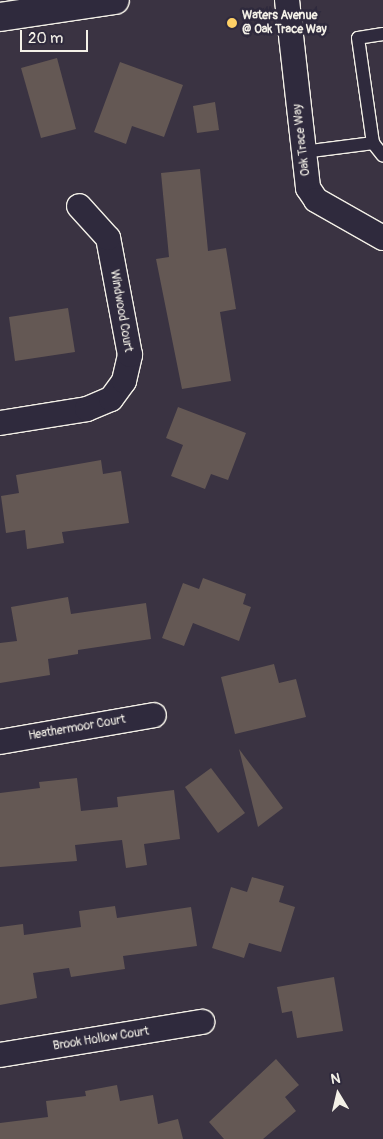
<!DOCTYPE html>
<html>
<head>
<meta charset="utf-8">
<style>
  body { margin:0 }
  #map { position:relative; width:383px; height:1139px; overflow:hidden; background:#3a3342; font-family:Pangolin,sans-serif }
  div>[style] { position:absolute }
  [style*='--x'] { left:calc(var(--x)*1px); top:calc(var(--y)*1px); width:calc(var(--w)*1px); rotate:calc(var(--a)*1deg) }
  .building>* { inset:0; background:#645854 }
  .roads { filter:drop-shadow(1px 0 #f4f1e8) drop-shadow(-1px 0 #f4f1e8) drop-shadow(0 1px #f4f1e8) drop-shadow(0 -1px #f4f1e8) }
  .lane>* { height:12px; margin:-6px; padding:0 6px; transform-origin:6px; border-radius:6px; background:#2f2a3d }
  .street>* { height:24px; margin:-12px; padding:0 12px; transform-origin:12px; border-radius:12px; background:#2f2a3d }
  .secondary>* { height:28px; margin:-14px; padding:0 14px; transform-origin:14px; border-radius:14px; background:#2f2a3d }
  .dots>* { width:14px; height:14px; translate:-50% -50%; box-sizing:border-box; border:2px solid #2f2a3d; border-radius:50% }
  span { translate:-50% -50%; white-space:nowrap; text-align:center; line-height:1.15; -webkit-text-stroke:5px #2f2a3d; paint-order:stroke }
  .poi-label { font-size:12px; color:#f4f1e8; font-weight:700 }
  .left { translate:0 -50%; text-align:left }
  .street-label { font-size:12px; color:#f4f1e8 }
  .north { position:absolute; left:313px; top:1069px; width:50px; height:50px; -webkit-text-stroke:4px #2f2a3d; paint-order:stroke; rotate:351deg; font-size:14px; font-weight:700; line-height:20px; text-align:center; color:#f4f1e8 }
  .north::after { content:''; display:block; margin:auto; width:18px; height:22px; background:#f4f1e8; clip-path:polygon(50% 0,100% 100%,50% 72%,0 100%) }
  .scale { position:absolute; left:20px; top:30px; width:68px; height:22px; box-sizing:border-box; border:2px solid #f4f1e8; border-top:0; padding-left:6px; font-size:15px; line-height:18px; white-space:nowrap; color:#f4f1e8; -webkit-text-stroke:4px #2f2a3d; paint-order:stroke }
</style>
</head>
<body>
<div id="map">
  <div class="building">
    <i style="clip-path:polygon(57px 58px,76px 129px,41px 138px,21px 68px)"></i>
    <i style="clip-path:polygon(120px 62px,183px 85px,164px 137px,132px 126px,126px 144px,94px 132px)"></i>
    <i style="clip-path:polygon(215px 102px,219px 130px,197px 133px,193px 106px)"></i>
    <i style="clip-path:polygon(200px 169px,208px 251px,226px 248px,236px 309px,220px 312px,231px 381px,182px 389px,156px 259px,169px 257px,161px 173px)"></i>
    <i style="clip-path:polygon(68px 308px,75px 352px,15px 361px,9px 317px)"></i>
    <i style="clip-path:polygon(178px 407px,246px 433px,228px 480px,211px 474px,205px 489px,171px 476px,183px 445px,166px 438px)"></i>
    <i style="clip-path:polygon(101px 460px,103px 474px,121px 471px,129px 523px,62px 532px,64px 543px,27px 549px,25px 530px,6px 533px,1px 496px,19px 493px,16px 475px)"></i>
    <i style="clip-path:polygon(203px 578px,246px 594px,243px 604px,251px 607px,239px 641px,193px 623px,184px 646px,162px 638px,183px 583px,199px 589px)"></i>
    <i style="clip-path:polygon(68px 597px,71px 614px,146px 603px,151px 639px,78px 650px,78px 654px,48px 659px,50px 675px,0 683px,0 643px,17px 641px,11px 607px)"></i>
    <i style="clip-path:polygon(274px 664px,279px 683px,296px 679px,306px 717px,235px 734px,221px 677px)"></i>
    <i style="clip-path:polygon(239px 749px,283px 808px,258px 827px)"></i>
    <i style="clip-path:polygon(211px 768px,245px 813px,218px 833px,185px 787px)"></i>
    <i style="clip-path:polygon(77px 778px,81px 811px,118px 807px,117px 797px,174px 790px,180px 839px,144px 844px,147px 865px,126px 868px,122px 840px,75px 845px,77px 861px,0 867px,0 793px,40px 788px,39px 782px)"></i>
    <i style="clip-path:polygon(252px 877px,284px 886px,279px 902px,295px 907px,281px 952px,249px 943px,244px 958px,212px 948px,231px 887px,247px 892px)"></i>
    <i style="clip-path:polygon(115px 906px,117px 918px,191px 907px,197px 946px,123px 956px,125px 969px,71px 977px,69px 968px,33px 973px,37px 998px,0 1005px,0 927px,23px 924px,24px 935px,81px 927px,79px 911px)"></i>
    <i style="clip-path:polygon(334px 977px,343px 1031px,297px 1038px,292px 1011px,282px 1013px,277px 987px)"></i>
    <i style="clip-path:polygon(276px 1059px,299px 1085px,285px 1097px,296px 1111px,263px 1139px,224px 1139px,209px 1122px)"></i>
    <i style="clip-path:polygon(117px 1085px,120px 1101px,153px 1095px,158px 1124px,178px 1119px,183px 1139px,0 1139px,0 1123px,48px 1117px,46px 1101px,86px 1096px,85px 1091px)"></i>
  </div>
  <div class="roads">
    <div class="lane">
      <i style="--x:383;--y:34;--w:25;--a:171"></i>
      <i style="--x:358;--y:38;--w:106;--a:81.9"></i>
      <i style="--x:373;--y:143;--w:16;--a:52"></i>
      <i style="--x:303;--y:152;--w:71;--a:-7.3"></i>
    </div>
    <div class="street">
      <i style="--x:287;--y:0;--w:189;--a:83.6"></i>
      <i style="--x:308;--y:188;--w:14;--a:56"></i>
      <i style="--x:316;--y:200;--w:77;--a:29.6"></i>
      <i style="--x:0;--y:423;--w:88;--a:-9.1"></i>
      <i style="--x:87;--y:409;--w:26;--a:-23"></i>
      <i style="--x:111;--y:399;--w:22;--a:-54"></i>
      <i style="--x:124;--y:381;--w:27;--a:-77"></i>
      <i style="--x:130;--y:355;--w:119;--a:-100.6"></i>
      <i style="--x:108;--y:238;--w:43;--a:-132.2"></i>
      <i style="--x:0;--y:742;--w:156;--a:-9.9"></i>
      <i style="--x:0;--y:1055;--w:205;--a:-9.3"></i>
    </div>
    <div class="secondary">
      <i style="--x:0;--y:17;--w:116;--a:-8.4"></i>
    </div>
  </div>
  <div class="dots">
    <i style="left:232px;top:23px;background:#ffd166"></i>
  </div>
  <div class="poi-label">
    <span class="left" style="left:242px;top:23px">Waters Avenue<br>@ Oak Trace Way</span>
  </div>
  <div class="street-label">
    <span style="left:302px;top:140px;rotate:-97deg">Oak Trace Way</span>
    <span style="left:121px;top:311px;rotate:80deg">Windwood Court</span>
    <span style="left:77px;top:728px;rotate:-10deg">Heathermoor Court</span>
    <span style="left:101px;top:1039px;rotate:-9deg">Brook Hollow Court</span>
  </div>
  <div class="north">N</div>
  <div class="scale">20 m</div>
</div>
</body>
</html>
